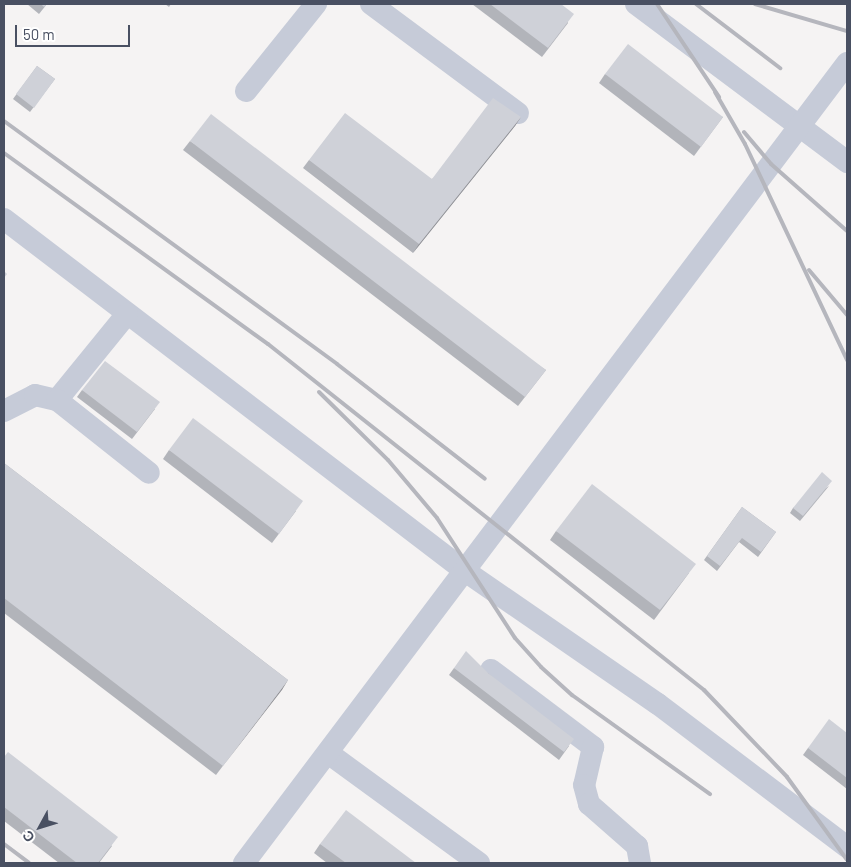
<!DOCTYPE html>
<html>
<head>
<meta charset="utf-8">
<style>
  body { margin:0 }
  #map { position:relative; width:851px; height:867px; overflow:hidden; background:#f5f3f3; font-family:Barlow,sans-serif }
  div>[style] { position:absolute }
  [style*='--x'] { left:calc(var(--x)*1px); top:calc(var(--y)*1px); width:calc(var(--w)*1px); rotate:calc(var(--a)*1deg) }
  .minor>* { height:22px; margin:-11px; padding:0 11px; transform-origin:11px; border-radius:11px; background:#c6cbd8 }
  .rail>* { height:4px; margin:-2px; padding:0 2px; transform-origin:2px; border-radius:2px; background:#b5b6bd }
  .wall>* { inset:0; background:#b2b4ba }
  .shaded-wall>* { inset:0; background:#919297 }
  .building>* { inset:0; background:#cfd1d8 }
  span { translate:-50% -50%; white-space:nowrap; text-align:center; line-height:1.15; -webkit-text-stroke:4px #fff; paint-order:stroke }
  .frame { position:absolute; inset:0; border:5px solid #495062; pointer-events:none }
  .north { position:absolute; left:15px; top:802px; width:50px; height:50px; -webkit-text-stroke:4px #fff; paint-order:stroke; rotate:231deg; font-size:14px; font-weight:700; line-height:20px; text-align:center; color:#495062 }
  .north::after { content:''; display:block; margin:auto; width:18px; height:22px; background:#495062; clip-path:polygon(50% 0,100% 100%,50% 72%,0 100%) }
  .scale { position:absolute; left:15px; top:25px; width:115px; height:22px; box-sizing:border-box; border:2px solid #495062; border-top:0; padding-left:6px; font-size:15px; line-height:18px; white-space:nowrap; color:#495062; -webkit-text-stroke:4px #fff; paint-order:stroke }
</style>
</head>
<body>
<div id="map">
  <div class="minor">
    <i style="--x:371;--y:4;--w:183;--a:36.6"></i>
    <i style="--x:636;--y:4;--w:264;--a:36.8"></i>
    <i style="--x:246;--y:91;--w:112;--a:-51.2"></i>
    <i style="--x:4;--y:219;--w:580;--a:37.36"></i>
    <i style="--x:465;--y:571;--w:234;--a:34.6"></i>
    <i style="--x:658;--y:704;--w:237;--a:37.1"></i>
    <i style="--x:57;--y:400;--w:111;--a:-50.9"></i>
    <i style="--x:4;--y:411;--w:35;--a:-27"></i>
    <i style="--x:35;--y:395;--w:23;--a:13"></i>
    <i style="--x:57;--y:400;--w:117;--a:38.4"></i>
    <i style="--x:491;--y:670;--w:128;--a:37"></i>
    <i style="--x:593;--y:747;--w:39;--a:103"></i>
    <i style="--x:584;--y:785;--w:20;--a:75"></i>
    <i style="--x:589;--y:804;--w:64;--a:41.2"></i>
    <i style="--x:637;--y:846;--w:17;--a:80"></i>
    <i style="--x:328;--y:753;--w:187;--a:36.1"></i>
    <i style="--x:244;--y:863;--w:1002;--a:-52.99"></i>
  </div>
  <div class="rail">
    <i style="--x:657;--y:4;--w:112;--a:56.3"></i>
    <i style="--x:696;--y:4;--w:106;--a:37.3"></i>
    <i style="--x:755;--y:4;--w:96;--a:16.4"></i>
    <i style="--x:715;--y:92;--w:60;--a:60"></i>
    <i style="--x:745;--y:144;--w:239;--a:64.7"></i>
    <i style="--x:4;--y:121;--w:412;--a:36.1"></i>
    <i style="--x:337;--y:364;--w:187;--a:37.8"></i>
    <i style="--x:744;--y:132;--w:42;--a:49.8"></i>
    <i style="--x:771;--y:164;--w:101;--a:41.4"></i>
    <i style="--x:4;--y:153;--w:326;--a:35.9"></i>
    <i style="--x:268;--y:344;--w:557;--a:38.43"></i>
    <i style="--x:704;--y:690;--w:120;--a:46.3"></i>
    <i style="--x:787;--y:777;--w:102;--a:54.1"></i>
    <i style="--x:809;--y:270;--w:59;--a:49.8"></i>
    <i style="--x:319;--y:392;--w:97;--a:44.6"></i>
    <i style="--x:388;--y:460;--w:76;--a:49.8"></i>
    <i style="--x:437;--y:518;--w:143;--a:57"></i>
    <i style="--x:515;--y:638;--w:39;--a:48"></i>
    <i style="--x:541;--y:667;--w:42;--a:42.1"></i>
    <i style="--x:572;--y:695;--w:170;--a:35.7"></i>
    <i style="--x:4;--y:844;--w:31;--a:37"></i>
  </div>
  <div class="wall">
    <i style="clip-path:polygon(27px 4px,47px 4px,39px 14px)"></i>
    <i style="clip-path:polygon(165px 4px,171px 4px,169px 7px)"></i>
    <i style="clip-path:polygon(472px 4px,561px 4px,568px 23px,542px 57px)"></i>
    <i style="clip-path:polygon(37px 66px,55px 79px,30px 112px,13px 99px)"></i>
    <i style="clip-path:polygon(605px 74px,723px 117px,694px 156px,599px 83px)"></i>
    <i style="clip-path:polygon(521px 117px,515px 126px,413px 253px,303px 168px,309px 160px,432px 179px)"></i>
    <i style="clip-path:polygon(190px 141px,546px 370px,518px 406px,183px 150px)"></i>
    <i style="clip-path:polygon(82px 390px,155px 409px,132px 439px,77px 397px)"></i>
    <i style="clip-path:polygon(169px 450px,296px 511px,272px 543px,163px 459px)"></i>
    <i style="clip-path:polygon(4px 463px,288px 680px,216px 775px,4px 613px)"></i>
    <i style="clip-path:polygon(829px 486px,800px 521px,790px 513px,793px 508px)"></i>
    <i style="clip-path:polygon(742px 507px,776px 532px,758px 557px,739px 542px,717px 571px,704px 560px)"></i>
    <i style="clip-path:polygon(556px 531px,689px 573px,654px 620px,550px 540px)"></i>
    <i style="clip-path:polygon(454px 668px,488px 673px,569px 746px,559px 760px,449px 675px)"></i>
    <i style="clip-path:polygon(847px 733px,847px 789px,803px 755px,808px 748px)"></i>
    <i style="clip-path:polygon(4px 757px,112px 846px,99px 863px,59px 863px,4px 821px)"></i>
    <i style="clip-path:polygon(320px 844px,416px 863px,327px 863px,314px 853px)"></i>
  </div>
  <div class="shaded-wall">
    <i style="clip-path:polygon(521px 117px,515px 126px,413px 253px,419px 244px)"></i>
    <i style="clip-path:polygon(288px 680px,282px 690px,216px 775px,223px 766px)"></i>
  </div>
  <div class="building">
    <i style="clip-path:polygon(41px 4px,47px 4px,44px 7px)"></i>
    <i style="clip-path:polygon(490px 4px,561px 4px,574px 14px,548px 48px)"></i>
    <i style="clip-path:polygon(628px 44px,723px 117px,701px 147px,605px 74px)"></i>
    <i style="clip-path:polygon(37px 66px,55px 79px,34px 108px,16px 94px)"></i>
    <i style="clip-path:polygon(493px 98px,521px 117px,419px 244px,309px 160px,345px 113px,432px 179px)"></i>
    <i style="clip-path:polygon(211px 114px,546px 370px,525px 397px,190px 141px)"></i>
    <i style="clip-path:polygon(4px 271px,7px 274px,4px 278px)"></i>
    <i style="clip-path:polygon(105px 361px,160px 402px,137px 432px,82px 390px)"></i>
    <i style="clip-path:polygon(193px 418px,303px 501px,279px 534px,169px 450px)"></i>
    <i style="clip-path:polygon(4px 463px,288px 680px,223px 766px,4px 598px)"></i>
    <i style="clip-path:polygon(822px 472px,832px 481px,803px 516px,793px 508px)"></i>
    <i style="clip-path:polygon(592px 484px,696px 564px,660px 610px,556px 531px)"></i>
    <i style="clip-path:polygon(742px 507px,776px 532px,761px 552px,742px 538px,720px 566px,707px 556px)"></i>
    <i style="clip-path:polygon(466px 651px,488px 673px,574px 739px,564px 752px,454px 668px)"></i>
    <i style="clip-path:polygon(829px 719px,847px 733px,847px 778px,808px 748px)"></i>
    <i style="clip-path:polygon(8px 752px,118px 837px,98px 863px,77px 863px,4px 807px,4px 757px)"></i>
    <i style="clip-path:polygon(346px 810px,416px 863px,346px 863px,320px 844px)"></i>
  </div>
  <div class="frame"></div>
  <div class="north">С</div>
  <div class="scale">50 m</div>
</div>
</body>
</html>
